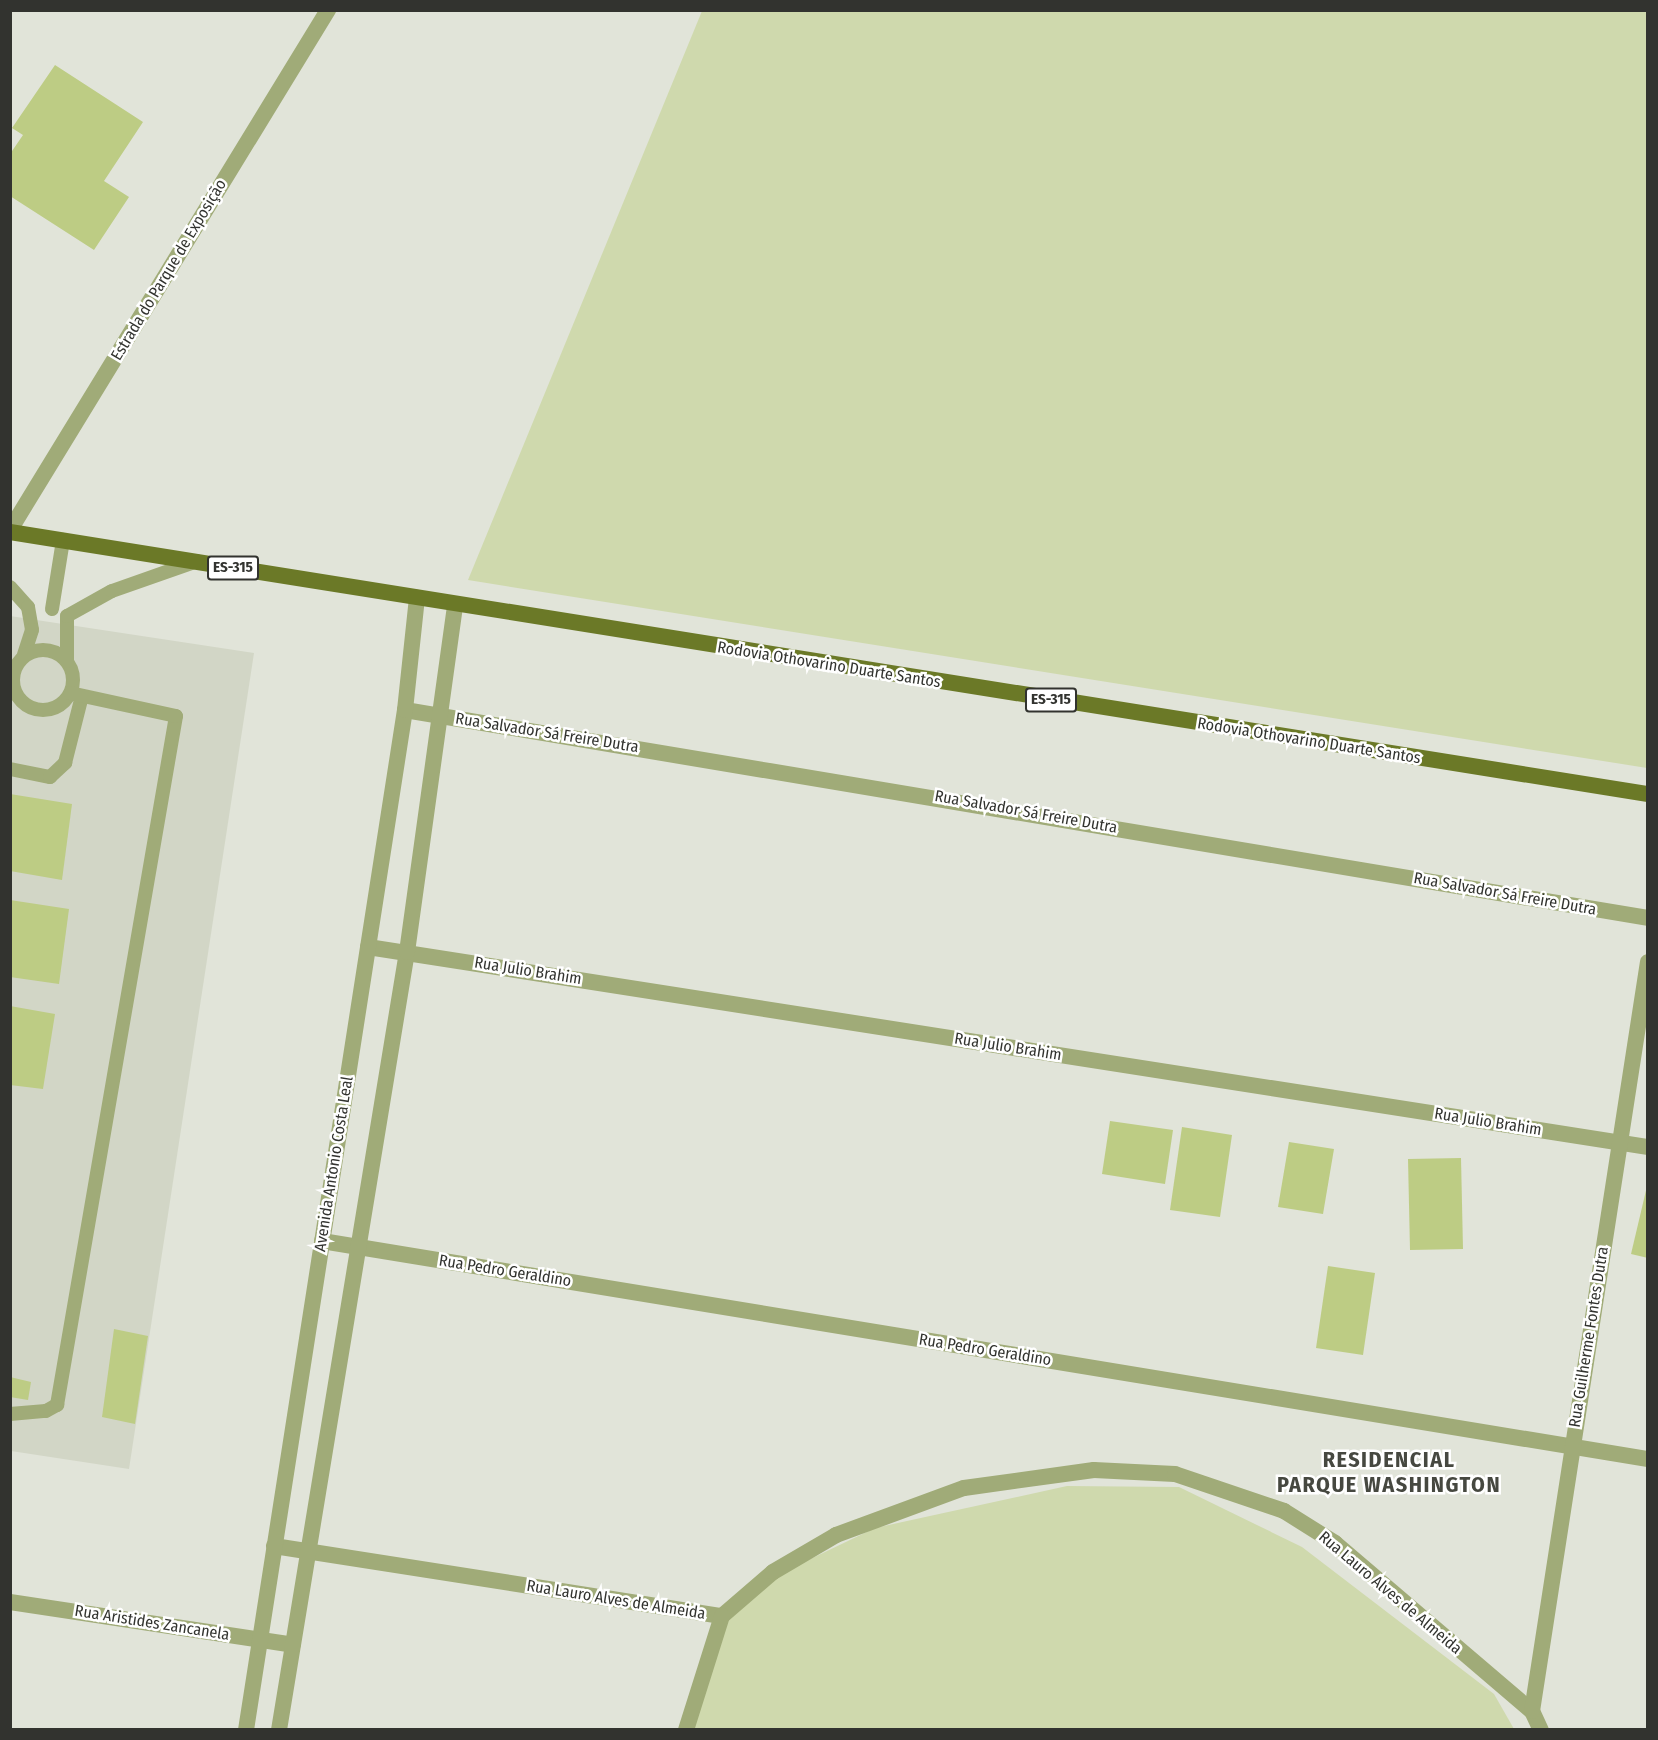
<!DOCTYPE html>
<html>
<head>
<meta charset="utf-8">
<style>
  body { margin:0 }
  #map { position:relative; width:1658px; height:1740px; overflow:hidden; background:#e1e4d9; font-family:"Fira Sans Condensed",sans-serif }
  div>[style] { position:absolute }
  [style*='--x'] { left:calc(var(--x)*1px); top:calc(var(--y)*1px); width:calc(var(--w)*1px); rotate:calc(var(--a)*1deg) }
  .built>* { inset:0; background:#d2d6c6 }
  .green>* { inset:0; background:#cfd9ad }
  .building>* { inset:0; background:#bdcc84 }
  .service>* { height:14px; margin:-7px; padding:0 7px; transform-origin:7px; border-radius:7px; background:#a0ab78 }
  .service>.ring { margin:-7px; padding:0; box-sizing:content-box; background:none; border:14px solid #a0ab78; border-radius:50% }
  .minor>* { height:16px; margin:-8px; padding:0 8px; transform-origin:8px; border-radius:8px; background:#a0ab78 }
  .tertiary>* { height:16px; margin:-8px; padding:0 8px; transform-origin:8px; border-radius:8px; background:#a0ab78 }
  .primary>* { height:16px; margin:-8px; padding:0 8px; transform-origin:8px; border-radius:8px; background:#6b7927 }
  span { translate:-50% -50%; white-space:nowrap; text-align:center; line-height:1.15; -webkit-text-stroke:5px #fff; paint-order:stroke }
  .shield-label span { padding:2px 4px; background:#fff; border:2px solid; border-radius:4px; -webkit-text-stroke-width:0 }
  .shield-label { font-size:15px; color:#32332f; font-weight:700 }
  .street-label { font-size:16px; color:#32332f }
  .district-label { font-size:22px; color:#464840; font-weight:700; letter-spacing:1.5px }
  .frame { position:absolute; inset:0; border:12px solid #32332f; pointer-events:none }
</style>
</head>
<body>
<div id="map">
  <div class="built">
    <i style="clip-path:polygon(10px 616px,254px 653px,129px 1469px,11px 1451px)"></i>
  </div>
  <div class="green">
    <i style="clip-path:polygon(702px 11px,1647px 11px,1647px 768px,468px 580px)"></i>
    <i style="clip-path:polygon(1067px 1486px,1179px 1487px,1302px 1547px,1494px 1694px,1514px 1729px,688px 1730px,729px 1619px,775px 1576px,875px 1528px)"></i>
  </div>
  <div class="building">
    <i style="clip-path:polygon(55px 65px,143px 122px,104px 181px,129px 197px,94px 250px,10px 196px,10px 154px,23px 135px,12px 128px)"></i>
    <i style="clip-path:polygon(10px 794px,72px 804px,62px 880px,10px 871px)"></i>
    <i style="clip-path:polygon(10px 900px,69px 909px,59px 984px,10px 977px)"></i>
    <i style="clip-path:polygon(10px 1006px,55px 1014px,43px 1089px,10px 1085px)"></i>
    <i style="clip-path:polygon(1110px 1121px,1173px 1130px,1165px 1184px,1102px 1174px)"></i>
    <i style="clip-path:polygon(1182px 1127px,1232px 1135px,1220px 1217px,1170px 1210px)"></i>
    <i style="clip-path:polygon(1289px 1142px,1334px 1149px,1323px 1214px,1278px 1207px)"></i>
    <i style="clip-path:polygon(1461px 1158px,1463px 1249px,1410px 1250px,1408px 1159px)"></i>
    <i style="clip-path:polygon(1648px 1182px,1648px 1258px,1631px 1254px)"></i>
    <i style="clip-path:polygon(1328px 1266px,1375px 1273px,1363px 1355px,1316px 1348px)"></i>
    <i style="clip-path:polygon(114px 1329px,148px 1336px,135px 1424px,102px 1417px)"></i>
    <i style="clip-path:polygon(10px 1377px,31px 1382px,28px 1400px,10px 1397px)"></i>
  </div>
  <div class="service">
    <i style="--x:10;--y:587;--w:27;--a:48"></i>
    <i style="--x:28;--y:607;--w:23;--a:80"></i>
    <i style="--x:32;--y:630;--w:26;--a:108"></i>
    <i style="--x:52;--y:609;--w:70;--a:-80.9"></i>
    <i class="ring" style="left:13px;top:650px;width:46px;height:46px"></i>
    <i style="--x:67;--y:661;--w:45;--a:-90"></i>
    <i style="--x:67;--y:616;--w:51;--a:-29.1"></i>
    <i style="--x:112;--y:591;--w:90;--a:-19.4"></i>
    <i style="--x:10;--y:769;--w:41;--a:11.3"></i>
    <i style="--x:50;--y:777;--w:21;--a:-43"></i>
    <i style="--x:65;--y:763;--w:69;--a:-75.8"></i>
    <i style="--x:10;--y:1414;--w:36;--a:-5"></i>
    <i style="--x:46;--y:1411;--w:13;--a:-29"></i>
    <i style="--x:57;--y:1405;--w:699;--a:-80.2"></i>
    <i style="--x:176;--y:716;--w:108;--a:-167.8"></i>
  </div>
  <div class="minor">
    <i style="--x:10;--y:530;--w:610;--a:-58.55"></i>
    <i style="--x:405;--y:710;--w:1260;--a:9.5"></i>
    <i style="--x:368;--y:947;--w:1296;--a:8.88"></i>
    <i style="--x:322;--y:1241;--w:1344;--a:9.34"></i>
    <i style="--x:274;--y:1546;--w:453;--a:8.9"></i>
    <i style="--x:722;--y:1616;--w:67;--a:-40.8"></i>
    <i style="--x:773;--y:1572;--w:73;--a:-30.4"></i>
    <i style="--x:836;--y:1535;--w:136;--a:-20.2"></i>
    <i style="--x:964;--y:1488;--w:131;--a:-7.9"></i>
    <i style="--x:1094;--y:1470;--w:81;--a:2.8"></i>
    <i style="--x:1175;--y:1474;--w:115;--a:18.7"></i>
    <i style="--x:1284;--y:1511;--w:60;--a:32.1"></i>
    <i style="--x:1335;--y:1543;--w:259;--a:40.5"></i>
    <i style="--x:1532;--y:1711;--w:21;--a:65"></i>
    <i style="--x:10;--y:1602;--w:286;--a:8.6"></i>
    <i style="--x:1532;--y:1711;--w:758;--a:-81.2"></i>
    <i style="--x:686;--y:1730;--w:120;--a:-72.5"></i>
  </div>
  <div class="tertiary">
    <i style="--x:246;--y:1730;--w:1032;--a:-81.14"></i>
    <i style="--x:405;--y:710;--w:113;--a:-83.9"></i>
    <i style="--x:279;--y:1730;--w:788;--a:-80.66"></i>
    <i style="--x:407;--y:952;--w:349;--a:-82.1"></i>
  </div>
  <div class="primary">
    <i style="--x:10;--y:532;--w:1659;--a:9.09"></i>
  </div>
  <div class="shield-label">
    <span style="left:233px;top:568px">ES-315</span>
    <span style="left:1051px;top:700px">ES-315</span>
  </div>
  <div class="street-label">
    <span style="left:169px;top:270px;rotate:-59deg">Estrada do Parque de Exposição</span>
    <span style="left:829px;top:665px;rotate:9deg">Rodovia Othovarino Duarte Santos</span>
    <span style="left:547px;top:733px;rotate:9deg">Rua Salvador Sá Freire Dutra</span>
    <span style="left:1309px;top:741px;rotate:9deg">Rodovia Othovarino Duarte Santos</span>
    <span style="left:1026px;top:812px;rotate:10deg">Rua Salvador Sá Freire Dutra</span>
    <span style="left:1505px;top:894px;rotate:10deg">Rua Salvador Sá Freire Dutra</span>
    <span style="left:528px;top:971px;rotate:9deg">Rua Julio Brahim</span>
    <span style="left:1008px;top:1047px;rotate:9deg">Rua Julio Brahim</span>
    <span style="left:1488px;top:1122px;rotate:9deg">Rua Julio Brahim</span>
    <span style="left:334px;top:1164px;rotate:-81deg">Avenida Antonio Costa Leal</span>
    <span style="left:505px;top:1271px;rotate:9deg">Rua Pedro Geraldino</span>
    <span style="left:1589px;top:1337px;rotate:-81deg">Rua Guilherme Fontes Dutra</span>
    <span style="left:985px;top:1350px;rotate:9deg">Rua Pedro Geraldino</span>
    <span style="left:1390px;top:1593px;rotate:40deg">Rua Lauro Alves de Almeida</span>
    <span style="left:616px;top:1600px;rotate:9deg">Rua Lauro Alves de Almeida</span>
    <span style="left:152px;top:1623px;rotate:9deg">Rua Aristides Zancanela</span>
  </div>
  <div class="district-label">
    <span style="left:1389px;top:1472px">RESIDENCIAL<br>PARQUE WASHINGTON</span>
  </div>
  <div class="frame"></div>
</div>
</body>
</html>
